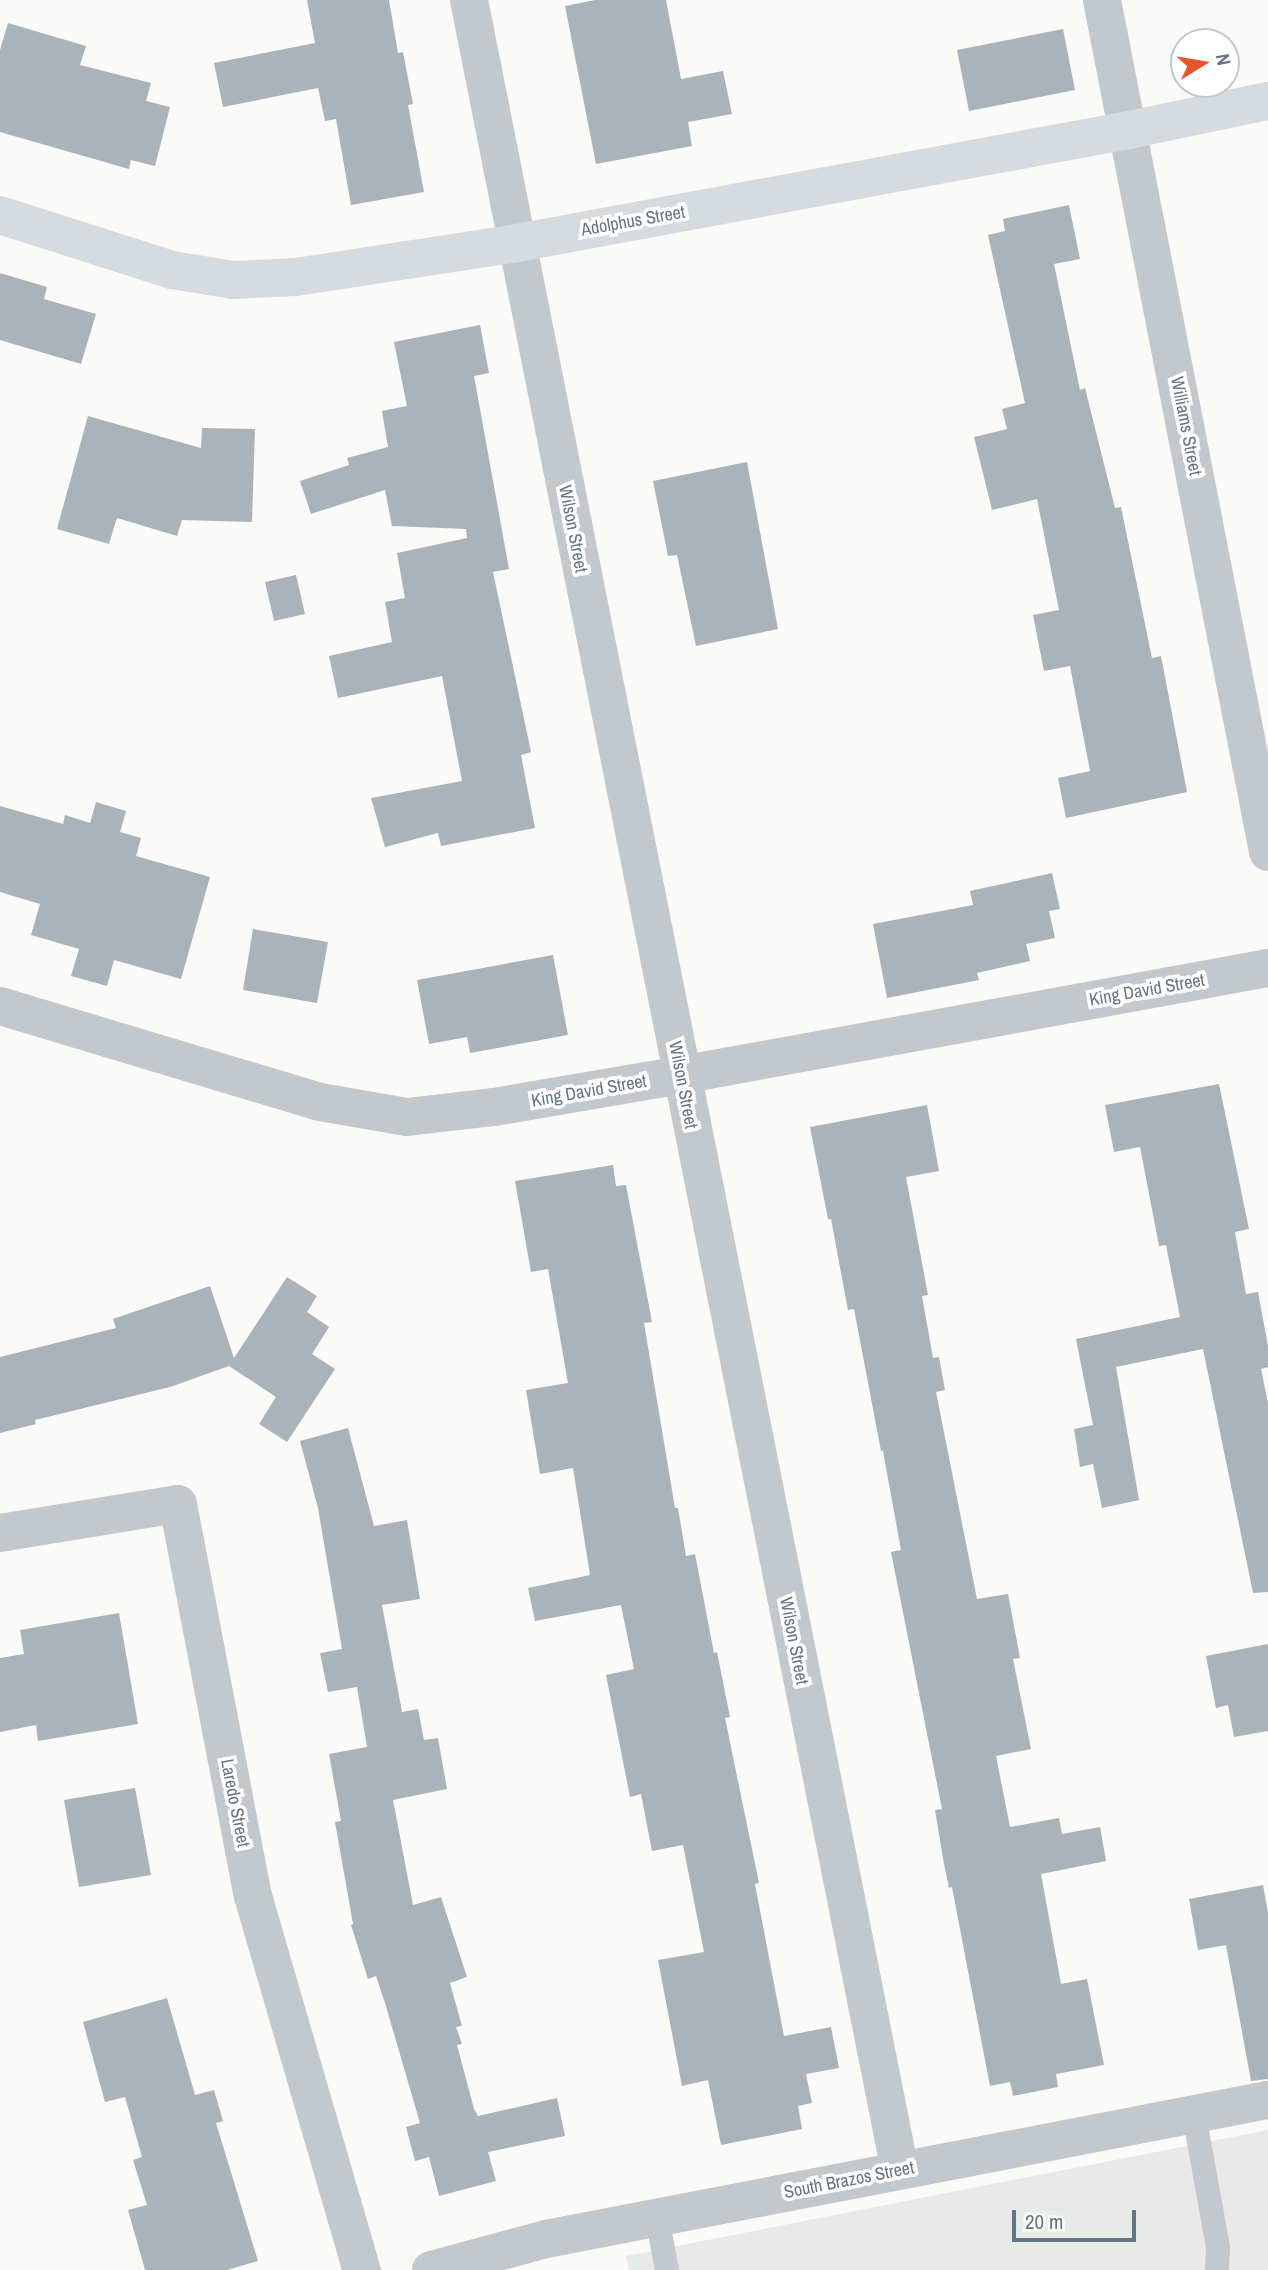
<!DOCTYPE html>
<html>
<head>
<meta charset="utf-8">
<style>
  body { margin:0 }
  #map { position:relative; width:1268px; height:2270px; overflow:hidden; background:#fafaf8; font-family:"Archivo Narrow",sans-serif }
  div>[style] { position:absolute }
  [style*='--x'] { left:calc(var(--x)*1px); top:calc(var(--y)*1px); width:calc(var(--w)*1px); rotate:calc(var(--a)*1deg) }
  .built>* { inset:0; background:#e8e9e9 }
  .building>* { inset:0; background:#aab3b9 }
  .lane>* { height:24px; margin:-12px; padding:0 12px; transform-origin:12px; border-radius:12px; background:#c3c8cc }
  .street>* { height:38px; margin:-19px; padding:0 19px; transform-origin:19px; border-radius:19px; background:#c3c8cc }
  .secondary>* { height:38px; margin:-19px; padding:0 19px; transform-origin:19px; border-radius:19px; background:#d6dbdf }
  span { translate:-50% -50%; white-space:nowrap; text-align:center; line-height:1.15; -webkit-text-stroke:7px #fff; paint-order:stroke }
  .street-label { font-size:18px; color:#657683 }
  .north { position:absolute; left:1170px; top:28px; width:70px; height:70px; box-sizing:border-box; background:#fff; border:2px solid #c1c8cd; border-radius:50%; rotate:79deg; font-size:19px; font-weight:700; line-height:28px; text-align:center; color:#657683 }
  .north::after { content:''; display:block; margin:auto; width:24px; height:32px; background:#e4572e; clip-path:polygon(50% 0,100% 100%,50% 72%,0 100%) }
  .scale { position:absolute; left:1012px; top:2210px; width:124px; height:32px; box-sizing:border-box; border:4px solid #657683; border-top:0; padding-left:9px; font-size:21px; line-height:24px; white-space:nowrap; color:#657683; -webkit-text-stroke:5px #fff; paint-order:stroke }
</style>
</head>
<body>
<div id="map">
  <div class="built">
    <i style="clip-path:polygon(1268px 2130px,1268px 2270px,629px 2270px,626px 2256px)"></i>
  </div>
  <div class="building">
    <i style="clip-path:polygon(307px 0,389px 0,398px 53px,403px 52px,413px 104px,408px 105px,424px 192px,351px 205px,336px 119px,325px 121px,318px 88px,223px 107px,214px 63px,315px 43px)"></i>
    <i style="clip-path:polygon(595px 0,666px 0,681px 79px,723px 71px,732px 114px,688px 122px,692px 146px,596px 164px,565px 6px)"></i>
    <i style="clip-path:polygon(8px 23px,86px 46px,80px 65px,151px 83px,146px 101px,170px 107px,155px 166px,131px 160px,129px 169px,0 132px,0 50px)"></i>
    <i style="clip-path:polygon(1063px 29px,1075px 90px,969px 111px,957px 50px)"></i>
    <i style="clip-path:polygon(1069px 205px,1080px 259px,1054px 264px,1080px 390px,1085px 388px,1115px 508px,1121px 507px,1152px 658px,1161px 656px,1187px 792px,1066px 818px,1058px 778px,1090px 771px,1070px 666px,1044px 671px,1033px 615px,1059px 610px,1037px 499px,992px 510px,974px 437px,1007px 429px,1002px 409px,1025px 403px,988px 235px,1005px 231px,1003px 219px)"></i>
    <i style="clip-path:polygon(0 273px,47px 287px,44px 299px,96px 314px,81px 364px,0 340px)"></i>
    <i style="clip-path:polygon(480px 325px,489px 373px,474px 376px,509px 569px,493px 572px,531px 752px,521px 755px,535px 828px,441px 846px,438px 833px,385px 847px,371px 798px,462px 781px,442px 676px,338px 698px,329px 656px,392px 642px,385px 602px,405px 598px,397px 553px,467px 538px,466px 529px,392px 526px,385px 490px,311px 514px,300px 481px,349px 465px,347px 458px,388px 447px,382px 411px,407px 406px,394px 342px)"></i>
    <i style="clip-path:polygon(88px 416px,201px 448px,202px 428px,255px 429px,252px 522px,182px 520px,177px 536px,117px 518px,109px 544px,57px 529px)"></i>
    <i style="clip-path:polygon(747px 462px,778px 629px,696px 646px,677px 555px,668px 556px,653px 481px)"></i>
    <i style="clip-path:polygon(296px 575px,305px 614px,274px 621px,265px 582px)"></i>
    <i style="clip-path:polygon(96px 802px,126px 811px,120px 832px,141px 838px,136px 856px,210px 877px,181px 979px,114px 960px,107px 986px,71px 976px,79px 949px,31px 935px,40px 904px,0 892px,0 806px,63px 824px,65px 815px,90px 823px)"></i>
    <i style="clip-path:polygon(1052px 873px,1060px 909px,1049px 911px,1055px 938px,1026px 944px,1030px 961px,977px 973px,979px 980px,887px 998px,873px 924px,973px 905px,970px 891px)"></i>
    <i style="clip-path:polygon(253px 929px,328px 942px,317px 1003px,243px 990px)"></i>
    <i style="clip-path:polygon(553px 955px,568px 1035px,470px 1053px,467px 1037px,429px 1044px,417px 980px)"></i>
    <i style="clip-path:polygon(1219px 1084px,1249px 1229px,1235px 1232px,1246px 1294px,1258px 1292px,1268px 1346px,1268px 1367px,1261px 1369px,1268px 1403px,1268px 1592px,1253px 1593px,1203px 1349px,1116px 1367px,1139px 1500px,1102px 1508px,1093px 1464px,1080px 1467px,1074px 1429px,1093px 1425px,1076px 1339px,1180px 1317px,1166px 1245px,1159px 1246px,1140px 1147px,1114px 1152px,1105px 1105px)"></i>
    <i style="clip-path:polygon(927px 1105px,939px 1171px,906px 1177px,928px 1295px,922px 1296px,933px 1358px,939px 1357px,945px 1390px,936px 1392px,977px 1599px,1008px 1594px,1020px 1658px,1013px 1659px,1031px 1749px,996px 1756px,1010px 1827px,1059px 1818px,1062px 1834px,1100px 1827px,1106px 1861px,1041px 1874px,1061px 1984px,1087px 1979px,1104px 2065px,1056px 2074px,1058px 2087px,1013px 2096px,1010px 2082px,990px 2086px,952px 1887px,949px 1888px,944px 1864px,935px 1810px,942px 1809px,891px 1552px,901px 1550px,883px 1451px,881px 1451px,854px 1309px,848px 1310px,831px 1219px,828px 1219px,810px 1127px)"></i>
    <i style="clip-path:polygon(613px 1165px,616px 1186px,626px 1185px,652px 1322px,644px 1323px,675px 1508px,678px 1508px,686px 1556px,695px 1554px,714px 1653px,717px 1652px,730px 1717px,725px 1718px,759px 1883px,755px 1884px,784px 2036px,831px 2027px,839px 2068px,806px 2074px,812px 2103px,798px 2106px,802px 2129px,721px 2145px,708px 2080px,682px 2086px,658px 1960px,704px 1952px,683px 1845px,652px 1851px,641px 1794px,630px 1797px,606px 1675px,634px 1669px,621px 1605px,535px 1621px,528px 1588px,590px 1575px,573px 1468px,540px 1474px,526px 1390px,568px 1383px,548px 1269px,531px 1272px,515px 1181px)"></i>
    <i style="clip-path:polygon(287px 1277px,317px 1296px,307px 1312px,329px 1327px,312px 1354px,335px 1369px,287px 1442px,259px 1424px,276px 1397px,229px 1366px,170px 1387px,35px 1420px,36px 1424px,0 1433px,0 1357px,116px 1328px,113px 1319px,210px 1286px,234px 1358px)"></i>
    <i style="clip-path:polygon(348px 1428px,374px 1526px,407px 1520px,420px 1599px,382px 1605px,402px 1712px,418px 1709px,424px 1740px,438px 1738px,447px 1789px,393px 1800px,413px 1905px,441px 1897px,467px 1977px,450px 1983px,462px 2026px,456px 2027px,462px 2044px,457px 2045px,474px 2109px,478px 2116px,557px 2098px,565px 2136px,488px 2152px,496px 2181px,439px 2196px,429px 2157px,415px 2161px,406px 2127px,420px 2123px,385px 2003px,376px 1976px,368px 1979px,351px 1925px,353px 1924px,335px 1822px,341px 1821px,329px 1754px,367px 1747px,357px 1687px,328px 1692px,320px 1653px,342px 1649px,318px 1508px,300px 1441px)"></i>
    <i style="clip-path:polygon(119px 1613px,138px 1724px,38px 1741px,36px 1725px,0 1732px,0 1658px,24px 1654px,20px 1630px)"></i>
    <i style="clip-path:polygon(1268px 1644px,1268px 1731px,1234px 1737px,1228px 1705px,1216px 1708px,1206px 1656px)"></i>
    <i style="clip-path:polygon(135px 1788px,151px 1875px,79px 1887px,64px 1800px)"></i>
    <i style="clip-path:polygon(1263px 1885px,1268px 1912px,1268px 2079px,1251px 2081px,1226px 1945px,1198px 1950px,1189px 1899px)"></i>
    <i style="clip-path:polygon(167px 1998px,195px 2095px,214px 2090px,223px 2121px,216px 2123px,258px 2261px,227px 2270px,145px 2270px,128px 2210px,147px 2205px,133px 2160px,142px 2157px,125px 2097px,105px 2102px,83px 2022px)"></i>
  </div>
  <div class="lane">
    <i style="--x:1194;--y:2114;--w:136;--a:79.8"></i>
    <i style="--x:1218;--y:2248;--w:22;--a:93"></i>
    <i style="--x:657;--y:2217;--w:54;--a:79.3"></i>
  </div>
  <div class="street">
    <i style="--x:469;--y:0;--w:2212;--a:78.77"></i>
    <i style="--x:1102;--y:0;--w:868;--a:78.97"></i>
    <i style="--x:0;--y:1006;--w:334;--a:16.7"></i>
    <i style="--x:320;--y:1102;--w:88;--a:9.8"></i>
    <i style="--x:407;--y:1117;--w:88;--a:-6.6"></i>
    <i style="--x:494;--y:1107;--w:190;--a:-9.7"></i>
    <i style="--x:681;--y:1075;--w:597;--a:-10.33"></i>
    <i style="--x:0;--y:1533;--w:180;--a:-9.3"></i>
    <i style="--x:178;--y:1504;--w:399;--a:79.2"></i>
    <i style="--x:253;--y:1896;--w:390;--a:73.8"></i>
    <i style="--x:431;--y:2270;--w:119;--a:-15.1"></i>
    <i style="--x:546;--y:2239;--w:735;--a:-10.9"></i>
  </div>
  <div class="secondary">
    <i style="--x:0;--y:215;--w:181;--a:17.7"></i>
    <i style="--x:172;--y:270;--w:62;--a:9.3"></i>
    <i style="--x:233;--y:280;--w:63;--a:-2.7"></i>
    <i style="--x:296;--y:277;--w:224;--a:-8.7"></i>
    <i style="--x:517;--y:243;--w:622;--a:-10.46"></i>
    <i style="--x:1129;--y:130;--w:142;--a:-11.8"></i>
  </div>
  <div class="street-label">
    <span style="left:633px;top:221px;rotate:-10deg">Adolphus Street</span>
    <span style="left:1186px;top:426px;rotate:79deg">Williams Street</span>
    <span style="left:573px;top:529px;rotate:79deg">Wilson Street</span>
    <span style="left:1147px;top:990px;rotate:-10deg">King David Street</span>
    <span style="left:683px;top:1085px;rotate:79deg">Wilson Street</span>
    <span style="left:589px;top:1091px;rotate:-10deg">King David Street</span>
    <span style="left:794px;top:1641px;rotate:79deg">Wilson Street</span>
    <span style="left:235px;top:1803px;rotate:79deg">Laredo Street</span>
    <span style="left:849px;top:2180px;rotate:-11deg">South Brazos Street</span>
  </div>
  <div class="north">N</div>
  <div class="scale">20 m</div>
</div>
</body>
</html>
